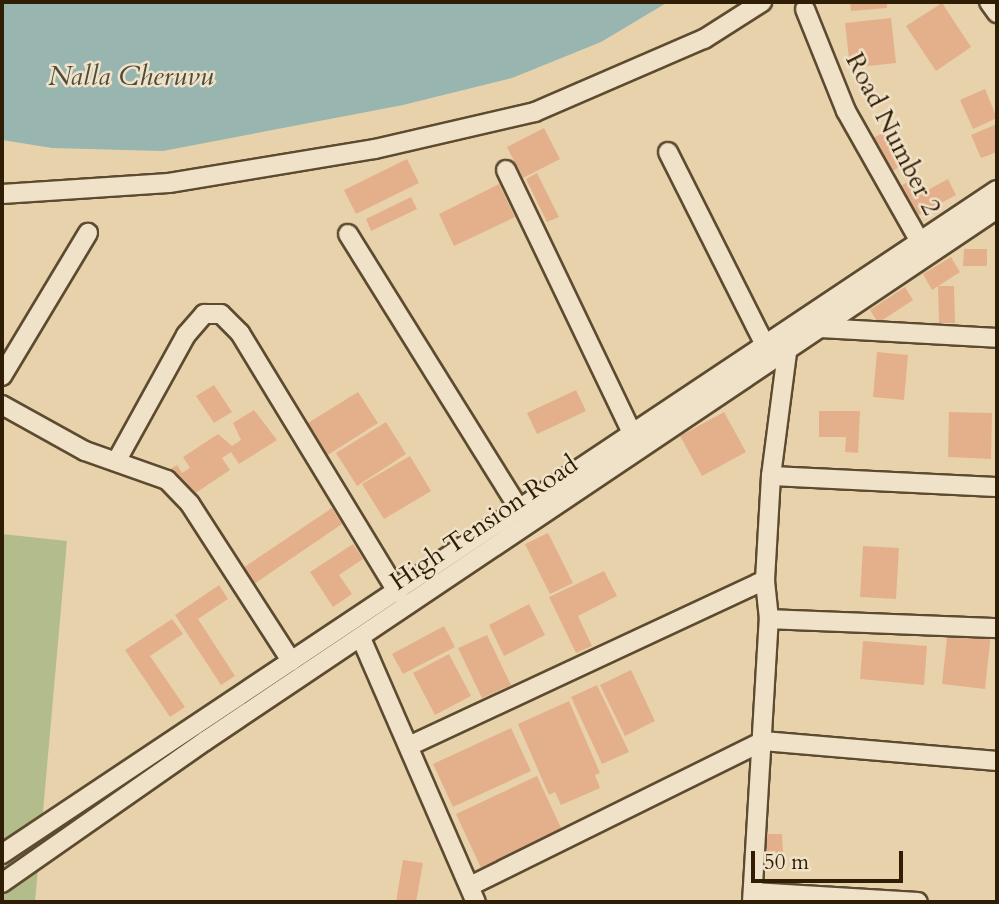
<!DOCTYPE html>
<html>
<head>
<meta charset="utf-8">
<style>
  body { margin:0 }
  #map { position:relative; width:999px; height:904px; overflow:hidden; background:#e8d2ac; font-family:Cardo,serif }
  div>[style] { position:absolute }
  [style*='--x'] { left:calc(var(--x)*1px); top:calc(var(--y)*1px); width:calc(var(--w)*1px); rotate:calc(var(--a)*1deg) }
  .green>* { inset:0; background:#b3bd8b }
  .water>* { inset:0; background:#98b6af }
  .building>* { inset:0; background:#e4b08b }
  .roads { filter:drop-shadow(2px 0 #5d4b2f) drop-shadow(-2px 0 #5d4b2f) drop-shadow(0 2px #5d4b2f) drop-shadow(0 -2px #5d4b2f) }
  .street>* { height:18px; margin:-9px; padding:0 9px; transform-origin:9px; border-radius:9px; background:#f0e2c9 }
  span { translate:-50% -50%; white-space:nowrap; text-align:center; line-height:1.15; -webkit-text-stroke:5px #f0e2c9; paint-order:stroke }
  .street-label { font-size:26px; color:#2f1e05 }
  .water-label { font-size:28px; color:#4e4c38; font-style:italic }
  .frame { position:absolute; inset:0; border:4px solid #2f1e05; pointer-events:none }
  .scale { position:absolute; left:751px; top:851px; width:152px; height:32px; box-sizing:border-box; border:4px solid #2f1e05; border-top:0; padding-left:9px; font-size:21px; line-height:24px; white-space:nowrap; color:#2f1e05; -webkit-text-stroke:5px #f0e2c9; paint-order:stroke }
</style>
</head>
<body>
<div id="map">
  <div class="green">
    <i style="clip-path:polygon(2px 534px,67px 541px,35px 902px,2px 902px)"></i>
  </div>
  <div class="water">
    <i style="clip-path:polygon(2px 2px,668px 2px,601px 42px,512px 78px,403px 105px,163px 151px,52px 148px,2px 140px)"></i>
  </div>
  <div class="building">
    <i style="clip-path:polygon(850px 2px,887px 2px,887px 8px,851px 11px)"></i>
    <i style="clip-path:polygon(942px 3px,971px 47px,936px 71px,906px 26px)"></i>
    <i style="clip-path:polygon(891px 18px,896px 63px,850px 68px,845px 23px)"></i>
    <i style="clip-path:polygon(985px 89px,997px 118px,973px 129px,960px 100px)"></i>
    <i style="clip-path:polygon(997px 124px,997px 152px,981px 158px,971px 135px)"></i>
    <i style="clip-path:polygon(544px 128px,560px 159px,523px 178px,507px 147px)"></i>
    <i style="clip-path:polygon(887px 131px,904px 165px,890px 172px,873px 138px)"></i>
    <i style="clip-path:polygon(407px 159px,419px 183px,356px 214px,344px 190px)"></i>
    <i style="clip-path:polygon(537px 173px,559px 217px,547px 222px,526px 179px)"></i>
    <i style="clip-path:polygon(916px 177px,924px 192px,948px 179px,956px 195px,913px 218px,897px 188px)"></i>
    <i style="clip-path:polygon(499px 184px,515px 217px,454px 246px,439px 214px)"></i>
    <i style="clip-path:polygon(411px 197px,417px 209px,371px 231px,366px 219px)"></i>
    <i style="clip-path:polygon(964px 249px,987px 249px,987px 266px,963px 266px)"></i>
    <i style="clip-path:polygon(951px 257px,960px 272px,932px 290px,923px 274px)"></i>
    <i style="clip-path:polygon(938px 286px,954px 286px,955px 323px,939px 323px)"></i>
    <i style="clip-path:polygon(905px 287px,913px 300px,878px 323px,870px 310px)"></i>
    <i style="clip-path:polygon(877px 352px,908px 355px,904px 400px,873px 397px)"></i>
    <i style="clip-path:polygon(214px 385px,232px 412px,214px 423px,196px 396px)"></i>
    <i style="clip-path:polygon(576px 390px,586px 411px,537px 434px,527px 413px)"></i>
    <i style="clip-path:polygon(358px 392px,378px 423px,323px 458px,303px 426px)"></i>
    <i style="clip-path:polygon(254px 410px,277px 440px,239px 464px,231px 452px,222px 458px,230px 470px,188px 498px,169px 470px,177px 465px,182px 473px,190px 468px,183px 457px,218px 434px,232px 446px,241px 440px,233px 423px)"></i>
    <i style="clip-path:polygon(819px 411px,860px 411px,858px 453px,845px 452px,846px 437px,819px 437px)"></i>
    <i style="clip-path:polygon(724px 412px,746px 452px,702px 476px,680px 436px)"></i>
    <i style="clip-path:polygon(949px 412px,992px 413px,991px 459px,948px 457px)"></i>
    <i style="clip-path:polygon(386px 422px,406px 454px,357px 486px,336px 453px)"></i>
    <i style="clip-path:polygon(410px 456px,431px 491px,384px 519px,362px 484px)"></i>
    <i style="clip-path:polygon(332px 508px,342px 524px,254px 584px,243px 568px)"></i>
    <i style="clip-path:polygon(548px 533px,573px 583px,550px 594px,525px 544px)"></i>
    <i style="clip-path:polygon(353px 544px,363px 559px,339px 575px,352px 594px,333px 607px,310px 572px)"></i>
    <i style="clip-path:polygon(863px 546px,899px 548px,896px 599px,860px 597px)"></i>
    <i style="clip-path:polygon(604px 571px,617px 596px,578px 616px,592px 646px,576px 653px,549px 597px)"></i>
    <i style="clip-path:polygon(219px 585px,228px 599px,198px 619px,235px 676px,221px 685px,175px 615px)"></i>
    <i style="clip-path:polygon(529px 604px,545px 635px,504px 656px,489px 625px)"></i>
    <i style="clip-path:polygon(172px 619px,183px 634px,150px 656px,185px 707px,170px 717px,125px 650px)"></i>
    <i style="clip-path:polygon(444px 626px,455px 647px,403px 674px,392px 654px)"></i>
    <i style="clip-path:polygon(948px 629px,991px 634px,985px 689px,942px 684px)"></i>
    <i style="clip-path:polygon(487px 635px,511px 685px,482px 698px,458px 648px)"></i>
    <i style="clip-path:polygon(863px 641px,927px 646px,924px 685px,860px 679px)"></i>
    <i style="clip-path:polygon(449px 654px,471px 696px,435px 715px,413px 673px)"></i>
    <i style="clip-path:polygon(631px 670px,655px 721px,625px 736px,600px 685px)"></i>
    <i style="clip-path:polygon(597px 685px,629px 752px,602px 764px,571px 697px)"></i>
    <i style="clip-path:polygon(569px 701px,600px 773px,595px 775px,600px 788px,561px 805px,555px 792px,549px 795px,518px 724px)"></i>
    <i style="clip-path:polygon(511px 728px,531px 771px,453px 807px,433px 764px)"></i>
    <i style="clip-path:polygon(537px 776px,562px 830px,481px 868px,456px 814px)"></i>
    <i style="clip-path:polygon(765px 834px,782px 834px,783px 853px,765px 853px)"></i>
    <i style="clip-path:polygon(403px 860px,423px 863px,416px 902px,396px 902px)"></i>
  </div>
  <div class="roads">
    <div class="street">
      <i style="--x:989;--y:2;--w:14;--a:54"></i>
      <i style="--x:805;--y:9;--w:110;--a:68.1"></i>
      <i style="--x:846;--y:111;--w:150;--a:60.5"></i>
      <i style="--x:668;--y:152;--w:227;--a:63.3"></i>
      <i style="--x:506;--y:170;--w:292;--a:64.4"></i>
      <i style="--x:2;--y:194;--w:167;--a:-3.8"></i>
      <i style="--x:169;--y:183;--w:209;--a:-9.4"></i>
      <i style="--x:375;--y:149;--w:164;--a:-13"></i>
      <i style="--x:535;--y:112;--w:184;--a:-23.4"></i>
      <i style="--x:704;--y:39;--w:69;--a:-32.5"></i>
      <i style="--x:348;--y:234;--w:325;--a:58.1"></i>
      <i style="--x:820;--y:328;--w:177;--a:3.2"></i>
      <i style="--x:2;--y:376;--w:167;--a:-59"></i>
      <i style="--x:2;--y:405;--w:95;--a:29"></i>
      <i style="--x:85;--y:451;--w:87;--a:19.5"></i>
      <i style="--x:167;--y:480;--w:33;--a:46"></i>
      <i style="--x:190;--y:504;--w:187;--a:57.2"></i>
      <i style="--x:117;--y:460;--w:143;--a:-61.1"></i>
      <i style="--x:186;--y:335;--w:28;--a:-49"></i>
      <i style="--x:204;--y:314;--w:17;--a:0"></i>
      <i style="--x:221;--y:314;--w:27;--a:45"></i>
      <i style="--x:240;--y:333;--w:304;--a:58.7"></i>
      <i style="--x:771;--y:476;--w:226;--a:2.8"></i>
      <i style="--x:769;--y:619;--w:228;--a:2.3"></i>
      <i style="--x:361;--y:638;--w:288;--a:66.5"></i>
      <i style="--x:409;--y:746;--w:393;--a:-25"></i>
      <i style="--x:2;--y:854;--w:1196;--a:-33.72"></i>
      <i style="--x:2;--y:883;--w:248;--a:-35"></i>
      <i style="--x:205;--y:741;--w:954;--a:-33.89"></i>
      <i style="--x:470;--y:886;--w:327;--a:-26.3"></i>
      <i style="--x:763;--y:741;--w:235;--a:4.9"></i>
      <i style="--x:753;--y:892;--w:165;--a:3.5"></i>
      <i style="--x:752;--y:902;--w:284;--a:-86.6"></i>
      <i style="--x:769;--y:619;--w:39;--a:-96"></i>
      <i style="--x:765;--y:580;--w:104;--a:-86.7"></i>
      <i style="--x:771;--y:476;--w:125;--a:-82.6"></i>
    </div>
  </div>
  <div class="street-label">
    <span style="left:893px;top:134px;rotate:63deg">Road Number 2</span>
    <span style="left:484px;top:523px;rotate:-34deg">High Tension Road</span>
  </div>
  <div class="water-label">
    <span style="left:131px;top:76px">Nalla Cheruvu</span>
  </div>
  <div class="frame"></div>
  <div class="scale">50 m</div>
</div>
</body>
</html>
